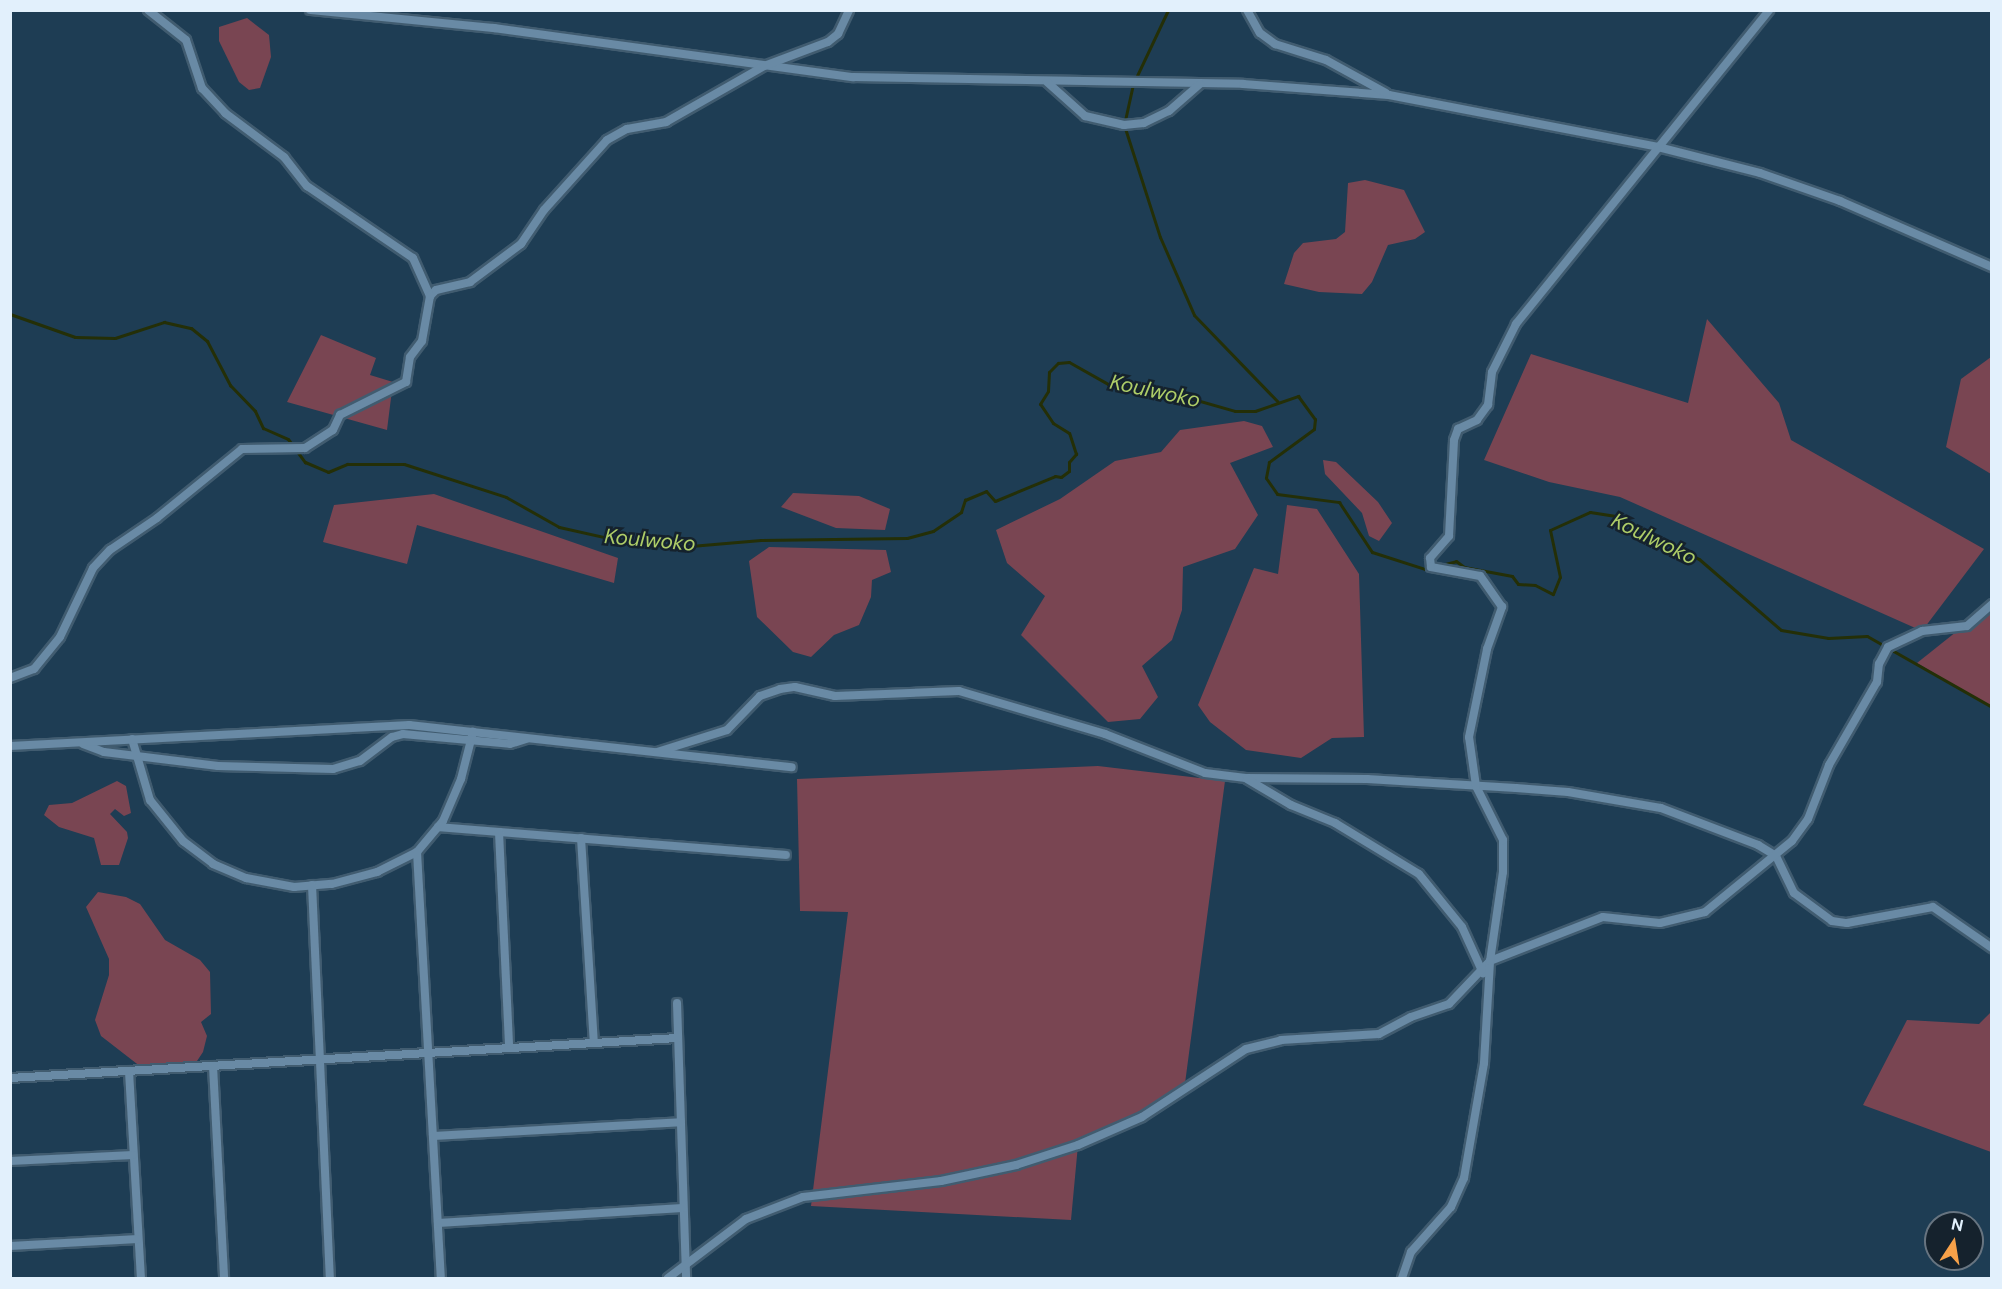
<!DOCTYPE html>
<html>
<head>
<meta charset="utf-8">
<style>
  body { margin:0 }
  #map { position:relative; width:2002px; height:1289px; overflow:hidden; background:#1e3d54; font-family:"DM Sans",sans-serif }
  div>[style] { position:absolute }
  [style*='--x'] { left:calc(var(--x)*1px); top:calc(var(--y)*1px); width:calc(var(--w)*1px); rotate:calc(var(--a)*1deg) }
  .green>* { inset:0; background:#794552 }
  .stream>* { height:3px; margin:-1.5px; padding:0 1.5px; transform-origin:1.5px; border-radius:1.5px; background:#242f07 }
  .roads { filter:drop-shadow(2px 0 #415c70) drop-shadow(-2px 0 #415c70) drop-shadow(0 2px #415c70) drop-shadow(0 -2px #415c70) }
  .minor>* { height:8px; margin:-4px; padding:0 4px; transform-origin:4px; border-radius:4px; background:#698aa5 }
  span { translate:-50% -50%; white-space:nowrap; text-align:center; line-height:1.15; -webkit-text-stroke:5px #15222d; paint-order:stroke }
  .water-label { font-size:21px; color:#aecd68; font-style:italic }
  .frame { position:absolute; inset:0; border:12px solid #e2f0fc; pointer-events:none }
  .north { position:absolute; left:1924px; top:1211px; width:60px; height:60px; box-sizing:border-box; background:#15222d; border:2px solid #677480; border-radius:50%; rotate:12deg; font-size:16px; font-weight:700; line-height:24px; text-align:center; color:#e2f0fc }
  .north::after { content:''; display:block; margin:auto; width:21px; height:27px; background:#f7a149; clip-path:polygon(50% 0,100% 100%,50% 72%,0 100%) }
</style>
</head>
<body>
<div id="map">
  <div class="green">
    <i style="clip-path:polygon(247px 18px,269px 35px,271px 57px,260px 88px,249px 90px,239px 82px,219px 41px,219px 27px)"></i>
    <i style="clip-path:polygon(1365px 180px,1404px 190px,1425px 232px,1415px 239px,1388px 245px,1372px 282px,1362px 294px,1319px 292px,1284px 284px,1294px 253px,1303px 243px,1336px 239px,1345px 232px,1348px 183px)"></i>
    <i style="clip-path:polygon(1707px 319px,1779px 403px,1791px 440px,1984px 549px,1922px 631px,1620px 497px,1549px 482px,1484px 460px,1531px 354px,1688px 403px)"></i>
    <i style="clip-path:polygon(321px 335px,376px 358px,370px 375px,393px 382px,387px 430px,287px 402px)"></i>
    <i style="clip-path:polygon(1991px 357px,1991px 474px,1946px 447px,1961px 379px)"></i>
    <i style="clip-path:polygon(1244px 421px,1262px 426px,1273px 447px,1230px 463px,1258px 515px,1235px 549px,1183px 567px,1182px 610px,1172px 640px,1142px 666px,1158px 697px,1140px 719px,1108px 722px,1021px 635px,1045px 596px,1007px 563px,996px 530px,1060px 499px,1115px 461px,1161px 452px,1180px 430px)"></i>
    <i style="clip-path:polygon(1323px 460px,1336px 462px,1378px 502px,1392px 523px,1379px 541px,1369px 536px,1362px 513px,1325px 474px)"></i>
    <i style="clip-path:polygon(793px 493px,859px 496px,890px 509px,885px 530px,836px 528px,781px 507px)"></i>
    <i style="clip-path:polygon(434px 494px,618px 558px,614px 583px,417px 525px,407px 564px,323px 542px,334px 505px)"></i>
    <i style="clip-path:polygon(1287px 505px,1317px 509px,1359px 574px,1364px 737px,1332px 738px,1301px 758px,1246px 750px,1210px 722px,1198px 705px,1254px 568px,1278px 574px)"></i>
    <i style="clip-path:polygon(769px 547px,886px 550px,891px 572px,872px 580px,871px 597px,859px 625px,834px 635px,811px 657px,793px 652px,757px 617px,749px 561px)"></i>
    <i style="clip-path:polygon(1991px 604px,1991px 707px,1917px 663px)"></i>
    <i style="clip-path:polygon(1098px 766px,1225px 781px,1184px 1091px,1142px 1117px,1078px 1145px,1071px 1220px,811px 1206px,848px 912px,800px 911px,797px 779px)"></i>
    <i style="clip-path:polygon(117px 781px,126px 786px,131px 813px,124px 816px,115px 809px,110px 814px,127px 832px,128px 838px,119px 865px,101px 865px,94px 838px,59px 827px,44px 815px,49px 805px,72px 803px)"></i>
    <i style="clip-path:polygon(98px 892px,126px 897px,140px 904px,165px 940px,200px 960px,210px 972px,211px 1014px,201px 1022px,207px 1036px,203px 1052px,193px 1067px,141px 1067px,101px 1036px,95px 1020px,109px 975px,109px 959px,86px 907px)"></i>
    <i style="clip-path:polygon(1991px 1012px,1991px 1152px,1863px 1105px,1907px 1020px,1979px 1024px)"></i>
  </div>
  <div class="stream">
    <i style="--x:1168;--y:10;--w:82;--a:115.3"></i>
    <i style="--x:1133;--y:84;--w:42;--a:102.4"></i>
    <i style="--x:1124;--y:125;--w:118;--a:72.2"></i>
    <i style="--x:1160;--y:237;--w:85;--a:66.4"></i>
    <i style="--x:1194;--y:315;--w:120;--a:46"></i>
    <i style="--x:10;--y:314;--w:69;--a:19.5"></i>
    <i style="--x:75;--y:337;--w:40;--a:1.4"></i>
    <i style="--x:115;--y:338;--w:52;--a:-18.1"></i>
    <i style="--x:164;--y:322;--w:28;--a:13"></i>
    <i style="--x:191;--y:328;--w:21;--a:39"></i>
    <i style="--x:207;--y:341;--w:50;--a:62.4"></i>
    <i style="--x:230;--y:385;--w:36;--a:46"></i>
    <i style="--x:255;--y:411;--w:19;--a:65"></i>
    <i style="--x:263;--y:428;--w:27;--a:24"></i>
    <i style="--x:288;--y:439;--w:29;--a:54"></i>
    <i style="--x:305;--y:462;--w:25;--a:23"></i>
    <i style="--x:328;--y:472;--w:21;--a:-23"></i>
    <i style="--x:347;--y:464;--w:57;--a:0"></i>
    <i style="--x:404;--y:464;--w:107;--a:17.9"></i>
    <i style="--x:506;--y:497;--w:61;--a:29.5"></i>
    <i style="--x:559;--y:527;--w:59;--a:12.6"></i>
    <i style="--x:617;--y:540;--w:62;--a:6.4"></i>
    <i style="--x:679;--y:547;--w:82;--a:-4.9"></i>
    <i style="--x:761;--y:540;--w:146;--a:-0.8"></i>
    <i style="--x:907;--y:538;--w:27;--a:-15"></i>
    <i style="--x:933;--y:531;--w:34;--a:-34"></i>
    <i style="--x:961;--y:512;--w:13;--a:-72"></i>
    <i style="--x:965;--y:500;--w:23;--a:-23"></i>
    <i style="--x:986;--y:491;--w:13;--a:48"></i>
    <i style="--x:995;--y:501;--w:65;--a:-22.6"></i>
    <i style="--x:1055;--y:476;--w:6;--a:9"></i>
    <i style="--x:1061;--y:477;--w:10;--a:-37"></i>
    <i style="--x:1069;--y:471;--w:9;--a:-90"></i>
    <i style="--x:1069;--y:462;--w:11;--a:-49"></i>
    <i style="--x:1076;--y:454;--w:22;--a:-108"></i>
    <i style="--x:1069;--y:433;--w:19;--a:-148"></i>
    <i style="--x:1053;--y:423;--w:23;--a:-124"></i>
    <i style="--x:1040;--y:404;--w:15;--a:-58"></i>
    <i style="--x:1048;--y:391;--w:19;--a:-87"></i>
    <i style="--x:1049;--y:372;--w:13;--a:-45"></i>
    <i style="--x:1058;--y:363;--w:11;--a:-5"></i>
    <i style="--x:1069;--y:362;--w:45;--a:29.4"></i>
    <i style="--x:1108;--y:384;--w:65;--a:8"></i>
    <i style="--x:1172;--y:393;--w:66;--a:15.9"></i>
    <i style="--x:1235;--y:411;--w:20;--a:0"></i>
    <i style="--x:1255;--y:411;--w:46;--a:-19.2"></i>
    <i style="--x:1298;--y:396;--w:29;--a:54"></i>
    <i style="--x:1315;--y:419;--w:10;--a:96"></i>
    <i style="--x:1314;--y:429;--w:56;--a:143.7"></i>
    <i style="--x:1269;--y:462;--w:16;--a:101"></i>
    <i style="--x:1266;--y:478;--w:19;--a:55"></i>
    <i style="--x:1277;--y:494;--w:63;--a:7.4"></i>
    <i style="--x:1339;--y:502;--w:60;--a:56.6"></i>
    <i style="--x:1372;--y:552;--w:56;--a:17.8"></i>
    <i style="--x:1425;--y:569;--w:32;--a:-14"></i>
    <i style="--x:1456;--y:561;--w:10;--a:37"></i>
    <i style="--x:1464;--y:567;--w:49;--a:10.6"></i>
    <i style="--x:1512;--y:576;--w:10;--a:53"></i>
    <i style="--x:1518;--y:584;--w:17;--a:3"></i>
    <i style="--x:1535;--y:585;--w:20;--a:27"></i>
    <i style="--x:1553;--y:594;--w:18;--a:-68"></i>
    <i style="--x:1560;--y:577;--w:48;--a:-102"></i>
    <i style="--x:1550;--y:530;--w:44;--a:-24.2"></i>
    <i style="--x:1590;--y:512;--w:26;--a:9"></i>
    <i style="--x:1616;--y:516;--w:93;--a:27.4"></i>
    <i style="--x:1699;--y:559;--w:108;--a:40.9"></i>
    <i style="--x:1781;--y:630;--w:48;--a:9.7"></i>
    <i style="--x:1828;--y:638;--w:39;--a:-3"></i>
    <i style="--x:1867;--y:636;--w:144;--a:29.6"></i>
  </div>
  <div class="roads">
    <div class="minor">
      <i style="--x:148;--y:10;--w:48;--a:38.3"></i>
      <i style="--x:186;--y:40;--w:51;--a:71.6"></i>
      <i style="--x:202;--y:88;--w:34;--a:47"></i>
      <i style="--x:225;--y:113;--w:74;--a:36.7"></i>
      <i style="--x:284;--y:157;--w:37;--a:52"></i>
      <i style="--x:307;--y:186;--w:128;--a:34.2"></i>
      <i style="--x:413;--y:258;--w:42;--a:65.9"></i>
      <i style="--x:310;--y:10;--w:185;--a:5.6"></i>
      <i style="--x:494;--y:28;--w:362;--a:7.8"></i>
      <i style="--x:853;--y:77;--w:390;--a:1"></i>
      <i style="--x:1243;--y:84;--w:146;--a:4.3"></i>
      <i style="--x:1389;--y:95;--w:274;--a:10.9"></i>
      <i style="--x:1658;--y:147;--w:105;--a:14.3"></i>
      <i style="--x:1760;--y:173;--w:85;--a:19.3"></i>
      <i style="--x:1840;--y:201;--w:166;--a:23.5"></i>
      <i style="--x:1247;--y:10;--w:26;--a:61"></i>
      <i style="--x:1260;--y:33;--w:19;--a:36"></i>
      <i style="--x:1275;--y:44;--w:53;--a:17.4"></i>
      <i style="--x:1326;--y:60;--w:68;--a:28.8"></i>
      <i style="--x:1047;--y:82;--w:51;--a:41.8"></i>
      <i style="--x:1085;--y:116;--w:40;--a:13"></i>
      <i style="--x:1124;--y:125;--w:20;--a:-6"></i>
      <i style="--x:1144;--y:123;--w:28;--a:-26"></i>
      <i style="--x:1169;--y:111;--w:41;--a:-41.1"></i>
      <i style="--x:10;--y:678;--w:26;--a:-21"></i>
      <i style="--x:34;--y:669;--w:41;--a:-50.9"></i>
      <i style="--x:60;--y:637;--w:76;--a:-64.4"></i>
      <i style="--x:93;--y:568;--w:25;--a:-47"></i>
      <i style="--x:110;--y:550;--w:57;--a:-34.2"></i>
      <i style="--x:157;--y:518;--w:109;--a:-39.1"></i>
      <i style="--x:242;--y:449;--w:63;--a:-0.9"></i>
      <i style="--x:305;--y:448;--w:33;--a:-33"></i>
      <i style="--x:333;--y:430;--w:17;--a:-65"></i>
      <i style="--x:340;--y:415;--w:74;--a:-26.6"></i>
      <i style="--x:406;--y:382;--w:25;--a:-81"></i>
      <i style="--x:410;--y:357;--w:20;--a:-53"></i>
      <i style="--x:422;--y:341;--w:46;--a:-79.9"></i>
      <i style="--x:430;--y:296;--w:8;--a:-45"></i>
      <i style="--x:436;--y:290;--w:35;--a:-13"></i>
      <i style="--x:470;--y:282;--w:64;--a:-36.7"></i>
      <i style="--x:521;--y:244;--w:41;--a:-55.9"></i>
      <i style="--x:544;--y:210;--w:94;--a:-48"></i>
      <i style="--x:607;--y:140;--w:23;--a:-29"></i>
      <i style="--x:627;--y:129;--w:40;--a:-10"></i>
      <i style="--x:666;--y:122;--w:113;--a:-29.7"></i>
      <i style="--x:764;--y:66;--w:68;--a:-20.6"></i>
      <i style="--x:828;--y:42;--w:13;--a:-39"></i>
      <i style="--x:838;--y:34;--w:26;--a:-65"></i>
      <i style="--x:132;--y:739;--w:64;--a:73.6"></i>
      <i style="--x:150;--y:800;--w:53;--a:51.2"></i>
      <i style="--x:183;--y:841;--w:38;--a:37"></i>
      <i style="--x:213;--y:864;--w:36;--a:23"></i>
      <i style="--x:246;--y:878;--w:49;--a:10.6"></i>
      <i style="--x:294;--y:887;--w:38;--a:-5"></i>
      <i style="--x:332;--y:884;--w:47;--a:-14.9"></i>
      <i style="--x:377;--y:872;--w:45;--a:-26.6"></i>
      <i style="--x:417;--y:852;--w:40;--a:-50"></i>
      <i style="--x:443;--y:821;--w:46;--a:-66.8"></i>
      <i style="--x:461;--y:779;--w:49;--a:-75.7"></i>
      <i style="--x:83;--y:744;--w:22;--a:21"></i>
      <i style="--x:104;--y:752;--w:115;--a:7"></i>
      <i style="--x:218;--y:766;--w:115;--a:1.5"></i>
      <i style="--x:333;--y:769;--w:28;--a:-17"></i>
      <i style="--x:360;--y:761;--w:40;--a:-37"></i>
      <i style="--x:392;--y:737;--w:11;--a:-15"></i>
      <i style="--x:403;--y:734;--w:107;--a:5.3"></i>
      <i style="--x:510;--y:744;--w:17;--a:-17"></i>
      <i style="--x:10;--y:746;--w:400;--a:-3"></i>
      <i style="--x:409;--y:725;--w:385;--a:6.3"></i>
      <i style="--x:657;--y:752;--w:73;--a:-17.4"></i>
      <i style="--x:727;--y:730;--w:47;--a:-45.9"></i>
      <i style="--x:760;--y:696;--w:21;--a:-19"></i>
      <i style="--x:780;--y:689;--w:15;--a:-8"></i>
      <i style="--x:795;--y:687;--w:41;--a:12.7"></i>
      <i style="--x:835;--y:696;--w:124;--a:-2.3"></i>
      <i style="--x:959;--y:691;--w:152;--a:16.4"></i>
      <i style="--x:1105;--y:734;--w:107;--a:21.3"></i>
      <i style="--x:1205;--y:773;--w:41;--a:7"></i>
      <i style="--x:1246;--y:778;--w:121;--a:0.5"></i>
      <i style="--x:1367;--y:779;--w:149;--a:3.5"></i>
      <i style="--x:1516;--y:788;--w:52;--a:4.4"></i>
      <i style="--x:1568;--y:792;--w:94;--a:9.8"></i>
      <i style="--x:1661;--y:808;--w:104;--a:20.9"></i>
      <i style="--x:1758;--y:845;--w:21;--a:31"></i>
      <i style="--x:1776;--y:856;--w:41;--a:64.1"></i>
      <i style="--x:1794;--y:893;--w:47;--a:36.4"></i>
      <i style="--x:1832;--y:921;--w:15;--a:8"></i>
      <i style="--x:1847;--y:923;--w:87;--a:-10.5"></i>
      <i style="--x:1933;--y:907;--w:72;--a:34.8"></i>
      <i style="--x:1247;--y:779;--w:51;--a:30.6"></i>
      <i style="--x:1291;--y:805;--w:48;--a:22.2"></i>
      <i style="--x:1335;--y:823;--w:98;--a:31.3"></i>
      <i style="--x:1419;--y:874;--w:68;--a:50.9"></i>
      <i style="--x:1462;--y:927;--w:51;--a:65.5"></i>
      <i style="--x:438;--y:827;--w:349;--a:4.6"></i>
      <i style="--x:499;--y:832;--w:216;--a:87.3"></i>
      <i style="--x:581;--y:838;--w:205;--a:86.4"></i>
      <i style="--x:417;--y:852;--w:427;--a:86.8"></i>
      <i style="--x:312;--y:885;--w:393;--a:87.4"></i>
      <i style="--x:677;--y:1003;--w:275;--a:88.1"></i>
      <i style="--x:213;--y:1066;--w:212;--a:87"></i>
      <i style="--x:129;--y:1071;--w:207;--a:86.7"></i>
      <i style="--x:10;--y:1078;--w:669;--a:-3.43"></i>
      <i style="--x:433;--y:1136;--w:248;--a:-3.2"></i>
      <i style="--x:10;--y:1161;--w:123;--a:-2.8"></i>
      <i style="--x:438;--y:1223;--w:245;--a:-3.5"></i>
      <i style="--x:10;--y:1246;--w:128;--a:-3.1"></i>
      <i style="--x:668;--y:1278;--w:98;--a:-37.1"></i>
      <i style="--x:746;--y:1219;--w:61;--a:-21.1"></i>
      <i style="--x:803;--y:1197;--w:139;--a:-6.6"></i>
      <i style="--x:941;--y:1181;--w:77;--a:-12"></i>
      <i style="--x:1016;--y:1165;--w:65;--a:-17.9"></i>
      <i style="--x:1078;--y:1145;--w:70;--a:-23.6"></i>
      <i style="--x:1142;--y:1117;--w:124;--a:-33.2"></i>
      <i style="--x:1246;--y:1049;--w:36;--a:-14"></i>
      <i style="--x:1281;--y:1040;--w:98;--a:-3.5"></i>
      <i style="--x:1379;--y:1034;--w:36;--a:-28"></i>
      <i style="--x:1411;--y:1017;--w:40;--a:-18.9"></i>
      <i style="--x:1449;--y:1004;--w:59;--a:-46.4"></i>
      <i style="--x:1490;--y:961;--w:121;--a:-21.3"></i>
      <i style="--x:1603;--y:917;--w:57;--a:6"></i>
      <i style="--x:1660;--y:923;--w:46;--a:-13.7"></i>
      <i style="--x:1705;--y:912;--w:112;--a:-39.2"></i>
      <i style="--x:1792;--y:841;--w:27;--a:-54"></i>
      <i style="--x:1808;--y:819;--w:58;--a:-68.7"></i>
      <i style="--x:1829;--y:765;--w:96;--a:-60"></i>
      <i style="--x:1877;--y:682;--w:18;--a:-84"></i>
      <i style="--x:1879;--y:664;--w:19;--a:-62"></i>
      <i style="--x:1888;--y:647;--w:38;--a:-25"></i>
      <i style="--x:1922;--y:631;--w:45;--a:-6.3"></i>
      <i style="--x:1967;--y:626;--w:33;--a:-41"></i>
      <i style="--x:1402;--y:1278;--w:28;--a:-71"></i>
      <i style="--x:1411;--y:1252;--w:60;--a:-48.4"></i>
      <i style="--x:1451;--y:1207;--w:32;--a:-66"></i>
      <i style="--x:1464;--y:1178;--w:117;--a:-80.1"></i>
      <i style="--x:1484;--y:1063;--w:102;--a:-86.6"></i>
      <i style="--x:1490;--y:961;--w:90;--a:-81.7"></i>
      <i style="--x:1503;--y:872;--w:32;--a:-90"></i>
      <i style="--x:1503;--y:840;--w:60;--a:-116.6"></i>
      <i style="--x:1476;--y:786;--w:49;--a:-98.1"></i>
      <i style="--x:1469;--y:737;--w:90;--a:-78.4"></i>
      <i style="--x:1487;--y:649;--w:45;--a:-70.3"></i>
      <i style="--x:1502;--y:607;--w:38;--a:-125"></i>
      <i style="--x:1480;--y:576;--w:50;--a:-169.6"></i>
      <i style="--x:1431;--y:567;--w:9;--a:-96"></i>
      <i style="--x:1430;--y:558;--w:29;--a:-49"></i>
      <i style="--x:1449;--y:536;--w:96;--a:-87"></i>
      <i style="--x:1454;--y:440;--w:12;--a:-70"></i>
      <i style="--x:1458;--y:429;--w:21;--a:-25"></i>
      <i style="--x:1477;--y:420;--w:19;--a:-54"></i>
      <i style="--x:1488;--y:405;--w:33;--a:-83"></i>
      <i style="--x:1492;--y:372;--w:54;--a:-63.4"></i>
      <i style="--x:1516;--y:324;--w:403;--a:-51.1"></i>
    </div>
  </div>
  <div class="water-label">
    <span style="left:1155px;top:391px;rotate:12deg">Koulwoko</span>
    <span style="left:1654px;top:539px;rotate:26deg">Koulwoko</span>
    <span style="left:650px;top:540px;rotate:5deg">Koulwoko</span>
  </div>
  <div class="frame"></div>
  <div class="north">N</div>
</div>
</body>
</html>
